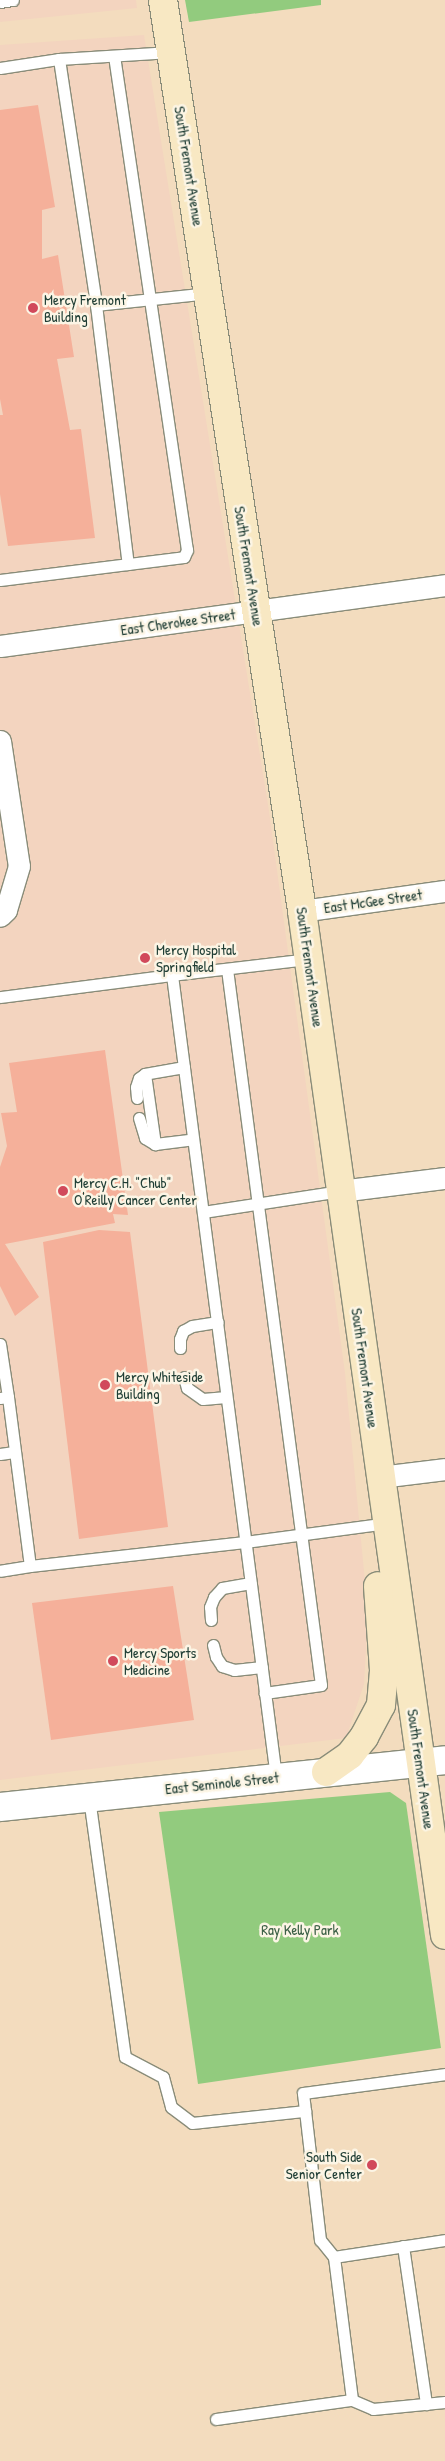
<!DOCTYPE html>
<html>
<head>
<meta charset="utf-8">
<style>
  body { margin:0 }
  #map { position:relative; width:445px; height:2461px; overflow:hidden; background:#f3dcbe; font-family:"Patrick Hand",sans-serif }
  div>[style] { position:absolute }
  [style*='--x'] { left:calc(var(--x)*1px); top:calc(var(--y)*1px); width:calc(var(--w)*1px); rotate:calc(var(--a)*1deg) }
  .built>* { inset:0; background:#f3d4bf }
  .green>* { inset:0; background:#92cb7e }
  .building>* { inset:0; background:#f5b09a }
  .roads { filter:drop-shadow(1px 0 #898c79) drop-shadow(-1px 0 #898c79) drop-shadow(0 1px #898c79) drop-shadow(0 -1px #898c79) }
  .service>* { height:11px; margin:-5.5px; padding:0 5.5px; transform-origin:5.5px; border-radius:5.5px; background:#fff }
  .minor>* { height:21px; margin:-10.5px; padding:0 10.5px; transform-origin:10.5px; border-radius:10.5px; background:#fff }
  .tertiary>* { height:28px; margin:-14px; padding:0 14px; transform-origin:14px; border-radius:14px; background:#fff }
  .secondary>* { height:28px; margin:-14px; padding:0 14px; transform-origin:14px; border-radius:14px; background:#f8e8c3 }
  .dots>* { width:14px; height:14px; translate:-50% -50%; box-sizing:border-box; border:2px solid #fcf5e5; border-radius:50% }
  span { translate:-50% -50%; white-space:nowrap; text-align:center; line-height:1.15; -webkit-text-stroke:5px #fcf5e5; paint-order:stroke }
  .street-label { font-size:15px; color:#1f3d34 }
  .poi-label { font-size:15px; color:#1f3d34 }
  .left { translate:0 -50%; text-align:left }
  .right { translate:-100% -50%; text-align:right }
  .park-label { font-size:15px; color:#3c6046 }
</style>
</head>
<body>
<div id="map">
  <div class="built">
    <i style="clip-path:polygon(0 0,136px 0,137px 8px,0 22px)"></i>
    <i style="clip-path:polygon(144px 35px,269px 811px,345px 1373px,368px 1613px,364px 1684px,346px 1738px,0 1780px,0 45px)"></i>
  </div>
  <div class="green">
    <i style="clip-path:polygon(185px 0,321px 0,321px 5px,189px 22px)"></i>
    <i style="clip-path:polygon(390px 1792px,406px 1803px,441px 2048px,198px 2084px,159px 1812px)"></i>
  </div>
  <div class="building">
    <i style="clip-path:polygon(38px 105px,55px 207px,42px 210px,42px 259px,58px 255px,74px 357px,57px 359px,70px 430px,81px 429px,95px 538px,8px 546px,0 494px,0 415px,3px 415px,0 399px,0 110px)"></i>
    <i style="clip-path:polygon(105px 1050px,128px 1215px,113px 1214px,115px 1223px,5px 1244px,39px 1297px,15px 1316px,0 1286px,0 1167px,7px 1146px,1px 1113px,17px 1112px,9px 1063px)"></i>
    <i style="clip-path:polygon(99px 1230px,130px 1232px,168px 1527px,79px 1539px,43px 1242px)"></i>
    <i style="clip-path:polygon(173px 1586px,194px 1720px,51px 1740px,32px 1603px)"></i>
  </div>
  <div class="roads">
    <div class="service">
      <i style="--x:0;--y:2;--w:13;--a:-9"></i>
      <i style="--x:59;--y:59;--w:249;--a:81.4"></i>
      <i style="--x:96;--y:305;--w:261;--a:83"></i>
      <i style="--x:0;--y:68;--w:60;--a:-8.7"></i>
      <i style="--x:59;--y:59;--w:112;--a:-3.6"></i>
      <i style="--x:96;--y:305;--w:113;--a:-6.1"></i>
      <i style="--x:0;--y:580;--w:185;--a:-7.1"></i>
      <i style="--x:184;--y:557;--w:8;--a:-67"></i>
      <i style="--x:187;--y:550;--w:498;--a:-98.4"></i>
      <i style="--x:227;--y:969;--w:722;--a:82.52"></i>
      <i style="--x:321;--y:1685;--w:57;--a:171.9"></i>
      <i style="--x:0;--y:997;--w:173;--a:-7.3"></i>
      <i style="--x:184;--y:1067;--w:40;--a:170"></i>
      <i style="--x:145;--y:1074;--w:71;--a:81.9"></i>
      <i style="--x:155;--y:1144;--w:38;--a:-7"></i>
      <i style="--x:137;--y:1098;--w:11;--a:-95"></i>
      <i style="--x:136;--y:1087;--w:9;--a:-72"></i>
      <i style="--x:139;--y:1078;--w:7;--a:-34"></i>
      <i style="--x:139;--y:1118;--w:21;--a:73"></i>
      <i style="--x:145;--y:1138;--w:12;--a:31"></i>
      <i style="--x:203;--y:1212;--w:139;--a:-8.7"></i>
      <i style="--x:0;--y:1344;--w:54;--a:81.4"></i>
      <i style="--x:180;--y:1348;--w:9;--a:-90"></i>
      <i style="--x:180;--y:1339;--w:9;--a:-69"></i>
      <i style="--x:183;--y:1331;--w:10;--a:-29"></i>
      <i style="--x:192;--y:1326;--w:26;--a:-9"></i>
      <i style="--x:184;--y:1377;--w:11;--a:75"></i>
      <i style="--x:187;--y:1388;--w:19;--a:35"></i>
      <i style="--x:203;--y:1399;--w:23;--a:-5"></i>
      <i style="--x:0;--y:1398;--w:8;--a:-7"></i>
      <i style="--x:8;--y:1397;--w:170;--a:82.6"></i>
      <i style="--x:30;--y:1566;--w:30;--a:171"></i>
      <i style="--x:0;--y:1454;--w:14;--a:-8"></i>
      <i style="--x:30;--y:1566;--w:216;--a:-6.4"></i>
      <i style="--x:245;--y:1542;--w:143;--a:-7.6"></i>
      <i style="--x:211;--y:1620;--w:13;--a:-94"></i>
      <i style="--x:210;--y:1607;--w:11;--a:-68"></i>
      <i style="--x:214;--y:1597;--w:12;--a:-48"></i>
      <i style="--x:222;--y:1588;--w:29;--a:-10"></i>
      <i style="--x:213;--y:1645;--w:12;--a:76"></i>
      <i style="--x:216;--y:1657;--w:11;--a:56"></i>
      <i style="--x:222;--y:1666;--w:13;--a:18"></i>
      <i style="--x:234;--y:1670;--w:28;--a:-6"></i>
      <i style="--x:276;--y:1777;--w:809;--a:-97.39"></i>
      <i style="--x:172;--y:975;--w:137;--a:-6.7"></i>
      <i style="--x:89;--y:1798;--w:261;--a:82.1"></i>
      <i style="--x:125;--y:2057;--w:43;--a:27.8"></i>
      <i style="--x:163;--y:2077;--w:31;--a:75"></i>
      <i style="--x:171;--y:2107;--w:26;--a:37"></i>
      <i style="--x:192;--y:2123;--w:114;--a:-6.1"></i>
      <i style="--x:445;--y:2240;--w:112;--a:171.3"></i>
      <i style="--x:334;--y:2257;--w:144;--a:82.8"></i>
      <i style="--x:352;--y:2400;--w:23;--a:23"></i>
      <i style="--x:373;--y:2409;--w:72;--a:-5.6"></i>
      <i style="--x:403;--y:2246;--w:160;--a:81.7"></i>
      <i style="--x:334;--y:2257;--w:22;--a:-129"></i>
      <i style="--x:320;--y:2240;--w:148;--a:-96.6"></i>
      <i style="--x:303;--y:2093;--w:143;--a:-7.6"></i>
      <i style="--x:216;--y:2419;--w:137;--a:-8"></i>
    </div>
    <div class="minor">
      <i style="--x:0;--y:646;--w:449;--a:-7.8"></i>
      <i style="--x:0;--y:741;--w:126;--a:81.4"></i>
      <i style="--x:19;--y:866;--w:46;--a:106.5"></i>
      <i style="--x:6;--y:910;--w:8;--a:135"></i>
      <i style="--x:302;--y:911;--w:144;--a:-8"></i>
      <i style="--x:340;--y:1191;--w:106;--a:-7.1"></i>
      <i style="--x:380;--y:1477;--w:65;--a:-7"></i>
    </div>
    <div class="tertiary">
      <i style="--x:0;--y:1807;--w:447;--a:-6"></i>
    </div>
    <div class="secondary">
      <i style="--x:163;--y:0;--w:922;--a:81.32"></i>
      <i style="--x:302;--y:911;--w:1034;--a:82.05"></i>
      <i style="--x:326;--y:1772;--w:29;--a:-35"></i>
      <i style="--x:350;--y:1755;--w:23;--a:-52"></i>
      <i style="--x:364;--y:1737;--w:36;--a:-62"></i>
      <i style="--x:381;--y:1705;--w:35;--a:-85"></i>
      <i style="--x:384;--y:1670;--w:84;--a:-94.1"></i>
    </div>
  </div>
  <div class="dots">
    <i style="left:33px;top:308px;background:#d1495b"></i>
    <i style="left:145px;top:958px;background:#d1495b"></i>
    <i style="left:63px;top:1191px;background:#d1495b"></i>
    <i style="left:105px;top:1385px;background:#d1495b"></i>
    <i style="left:113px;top:1661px;background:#d1495b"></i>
    <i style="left:372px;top:2165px;background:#d1495b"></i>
  </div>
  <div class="street-label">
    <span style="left:189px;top:166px;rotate:81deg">South Fremont Avenue</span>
    <span style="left:249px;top:566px;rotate:81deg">South Fremont Avenue</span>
    <span style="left:178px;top:622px;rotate:-8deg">East Cherokee Street</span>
    <span style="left:373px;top:901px;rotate:-8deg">East McGee Street</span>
    <span style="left:310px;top:967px;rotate:82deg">South Fremont Avenue</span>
    <span style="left:365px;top:1368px;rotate:82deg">South Fremont Avenue</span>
    <span style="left:421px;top:1769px;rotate:82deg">South Fremont Avenue</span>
    <span style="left:222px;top:1783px;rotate:-6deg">East Seminole Street</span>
  </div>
  <div class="poi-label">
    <span class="left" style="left:44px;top:308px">Mercy Fremont<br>Building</span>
    <span class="left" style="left:156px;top:958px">Mercy Hospital<br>Springfield</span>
    <span class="left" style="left:74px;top:1191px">Mercy C.H. "Chub"<br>O'Reilly Cancer Center</span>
    <span class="left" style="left:116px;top:1385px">Mercy Whiteside<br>Building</span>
    <span class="left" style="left:124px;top:1661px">Mercy Sports<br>Medicine</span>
    <span class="right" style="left:362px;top:2165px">South Side<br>Senior Center</span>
  </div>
  <div class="park-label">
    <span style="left:300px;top:1930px">Ray Kelly Park</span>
  </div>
</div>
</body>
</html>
